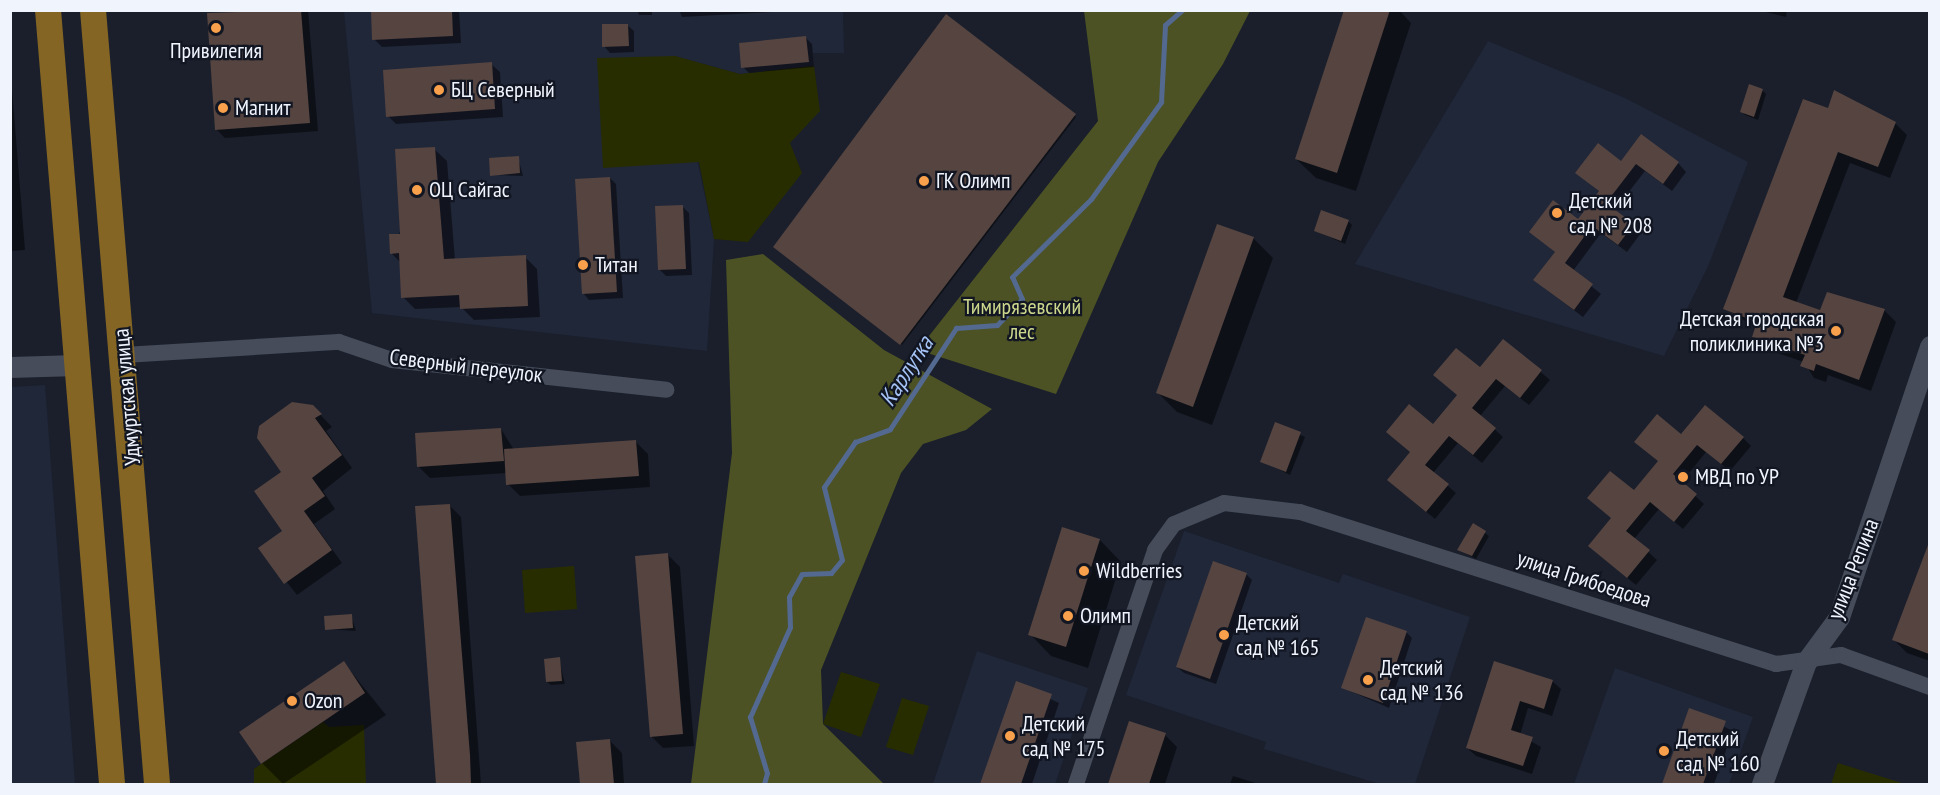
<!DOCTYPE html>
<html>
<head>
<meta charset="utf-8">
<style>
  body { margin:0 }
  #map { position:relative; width:1940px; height:795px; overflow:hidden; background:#1a1f2b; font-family:"PT Sans Narrow",sans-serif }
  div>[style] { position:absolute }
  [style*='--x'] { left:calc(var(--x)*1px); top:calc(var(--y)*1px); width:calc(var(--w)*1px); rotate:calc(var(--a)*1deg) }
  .built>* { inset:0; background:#202739 }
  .green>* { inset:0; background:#282d00 }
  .forest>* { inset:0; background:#4c5224 }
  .shadow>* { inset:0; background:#0007 }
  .stream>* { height:5px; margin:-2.5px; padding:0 2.5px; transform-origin:2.5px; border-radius:2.5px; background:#536990 }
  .building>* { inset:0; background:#554440 }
  .minor>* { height:16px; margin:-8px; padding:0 8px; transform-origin:8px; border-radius:8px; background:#464c5a }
  .tertiary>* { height:21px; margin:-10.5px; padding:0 10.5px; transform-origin:10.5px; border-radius:10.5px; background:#464c5a }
  .primary>* { height:26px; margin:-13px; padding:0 13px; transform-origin:13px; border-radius:13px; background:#846524 }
  .dots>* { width:16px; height:16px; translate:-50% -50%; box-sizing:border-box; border:3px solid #111622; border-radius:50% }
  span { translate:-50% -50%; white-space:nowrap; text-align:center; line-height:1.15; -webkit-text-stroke:4.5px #111622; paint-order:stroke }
  .poi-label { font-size:22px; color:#f0f4fd }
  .left { translate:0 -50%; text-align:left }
  .right { translate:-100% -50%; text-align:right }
  .park-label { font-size:22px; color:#ccd78c }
  .street-label { font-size:22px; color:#f0f4fd }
  .water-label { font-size:24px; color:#a6c3f5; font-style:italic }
  .frame { position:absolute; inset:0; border:12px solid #f0f4fd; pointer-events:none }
</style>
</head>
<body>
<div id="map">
  <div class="built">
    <i style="clip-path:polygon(344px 11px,843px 11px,844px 53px,813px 53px,814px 66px,740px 74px,675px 56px,714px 239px,707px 351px,372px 313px)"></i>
    <i style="clip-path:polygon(1488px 41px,1625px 98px,1748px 162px,1709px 264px,1664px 356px,1355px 264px)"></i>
    <i style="clip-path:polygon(45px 385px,75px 784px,11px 784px,11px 387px)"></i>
    <i style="clip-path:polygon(1184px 531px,1339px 583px,1343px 574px,1470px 617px,1415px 784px,1380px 784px,1264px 749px,1266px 742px,1126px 695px)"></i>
    <i style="clip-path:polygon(977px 651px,1088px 688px,1055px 784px,933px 784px)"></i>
    <i style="clip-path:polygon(1615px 668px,1753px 717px,1729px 784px,1574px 784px)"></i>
  </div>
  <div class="green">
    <i style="clip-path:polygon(675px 56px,740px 74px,814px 66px,820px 111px,790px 143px,802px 173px,748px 242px,714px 239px,699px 162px,603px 168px,597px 58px)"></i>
    <i style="clip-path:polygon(574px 566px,577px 609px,525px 613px,522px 570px)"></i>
    <i style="clip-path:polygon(841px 672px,880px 684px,861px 737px,823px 724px)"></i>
    <i style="clip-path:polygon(902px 698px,929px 706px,913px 755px,886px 747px)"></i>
    <i style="clip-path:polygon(323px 722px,329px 727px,364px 725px,366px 784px,254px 784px,254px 769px)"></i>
    <i style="clip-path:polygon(1838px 763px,1905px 784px,1831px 784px)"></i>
  </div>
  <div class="forest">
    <i style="clip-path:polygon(1084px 11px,1250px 11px,1223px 64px,1158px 162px,1056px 394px,918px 350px,1098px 121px)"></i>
    <i style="clip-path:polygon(763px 254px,884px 350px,992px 409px,966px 430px,923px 444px,901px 473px,821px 670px,823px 724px,884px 784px,691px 784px,732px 453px,726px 260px)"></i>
  </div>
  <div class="shadow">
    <i style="clip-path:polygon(308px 10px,318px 131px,225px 138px,217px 130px,209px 14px)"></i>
    <i style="clip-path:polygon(372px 10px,459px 10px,461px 43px,382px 47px,374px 39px)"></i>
    <i style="clip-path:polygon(637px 10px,652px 10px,652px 15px,639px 15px)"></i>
    <i style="clip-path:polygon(679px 10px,773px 10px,773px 12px,682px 17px)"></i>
    <i style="clip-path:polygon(1345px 10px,1399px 10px,1411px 23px,1356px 191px,1316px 178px,1296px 159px)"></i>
    <i style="clip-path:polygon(1757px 10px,1787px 10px,1786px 17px)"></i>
    <i style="clip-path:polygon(947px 16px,1076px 117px,902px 345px,775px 247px)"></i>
    <i style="clip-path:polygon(627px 25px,634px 31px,634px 52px,610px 53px,604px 46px)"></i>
    <i style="clip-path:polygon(806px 38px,812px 44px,814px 67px,749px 73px,743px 67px)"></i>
    <i style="clip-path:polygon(10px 64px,25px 250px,10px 251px)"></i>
    <i style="clip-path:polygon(491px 64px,500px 72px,503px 117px,396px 124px,388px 116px)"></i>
    <i style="clip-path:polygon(1762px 90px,1766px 94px,1758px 120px,1745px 115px,1742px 112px)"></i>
    <i style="clip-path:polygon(1828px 110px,1895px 123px,1907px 135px,1890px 178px,1850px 163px,1796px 303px,1821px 311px,1884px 310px,1896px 322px,1871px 391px,1828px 375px,1826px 382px,1814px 378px,1804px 362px,1765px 349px,1753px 337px,1756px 328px,1725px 308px)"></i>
    <i style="clip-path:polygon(434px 149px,447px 161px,455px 260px,525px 257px,537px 269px,540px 317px,474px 320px,461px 307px,415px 309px,403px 297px,401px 263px,391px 253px)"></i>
    <i style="clip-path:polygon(518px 157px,523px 176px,492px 175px)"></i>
    <i style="clip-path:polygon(1621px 163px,1678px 163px,1686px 172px,1672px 191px,1645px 171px,1614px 211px,1641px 233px,1627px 252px,1601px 233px,1573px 271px,1601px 294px,1583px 317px,1544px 288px,1556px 253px,1531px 232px,1578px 221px,1600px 192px,1577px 173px)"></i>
    <i style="clip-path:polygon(610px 178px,616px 184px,623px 298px,589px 300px,583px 293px)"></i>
    <i style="clip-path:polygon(682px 206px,689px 213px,692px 275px,666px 276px,660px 270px)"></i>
    <i style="clip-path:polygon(1348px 221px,1352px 225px,1345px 244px,1316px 231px)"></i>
    <i style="clip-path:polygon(1253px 238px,1273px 258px,1212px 425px,1177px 412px,1158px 393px)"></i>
    <i style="clip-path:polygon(1504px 341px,1550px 380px,1529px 405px,1505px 386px,1480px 416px,1503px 437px,1482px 463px,1458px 443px,1433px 473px,1456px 493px,1435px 519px,1397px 488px,1433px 426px)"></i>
    <i style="clip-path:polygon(312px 406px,332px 427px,326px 431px,352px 468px,323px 491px,335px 509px,314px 524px,342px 563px,297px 595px,260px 548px,284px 531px,283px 472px)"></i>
    <i style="clip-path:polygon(1276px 424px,1305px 437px,1290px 475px,1262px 461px)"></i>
    <i style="clip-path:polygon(501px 429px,514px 450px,636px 442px,648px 454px,650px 487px,520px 496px,508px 484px,507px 473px,430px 478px,418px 466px)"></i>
    <i style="clip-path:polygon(1681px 436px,1743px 438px,1751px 446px,1730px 471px,1706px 452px,1681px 483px,1704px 504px,1683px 529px,1659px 509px,1634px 539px,1657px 560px,1636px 585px,1598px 554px,1634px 492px)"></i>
    <i style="clip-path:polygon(449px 505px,461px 517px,481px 784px,437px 784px,417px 508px)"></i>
    <i style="clip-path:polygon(1473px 525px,1489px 536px,1476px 559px,1459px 550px)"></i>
    <i style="clip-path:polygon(1100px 540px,1121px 562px,1088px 668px,1051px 656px,1030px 634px)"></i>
    <i style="clip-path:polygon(1930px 546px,1930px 661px,1907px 653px,1894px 640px)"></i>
    <i style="clip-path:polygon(668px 555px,680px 567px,694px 746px,663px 748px,651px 736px)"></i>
    <i style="clip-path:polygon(1246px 574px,1252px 580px,1216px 684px,1184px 673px,1177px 667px)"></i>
    <i style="clip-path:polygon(351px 615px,356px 631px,326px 629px)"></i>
    <i style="clip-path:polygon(1406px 632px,1412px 638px,1389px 708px,1343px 688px)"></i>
    <i style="clip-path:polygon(559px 659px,565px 684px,551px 685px,547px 682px)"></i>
    <i style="clip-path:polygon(1495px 662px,1552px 681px,1561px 689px,1552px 716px,1528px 708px,1520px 735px,1541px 747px,1532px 774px,1476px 756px,1467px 748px)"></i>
    <i style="clip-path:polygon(344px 663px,386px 715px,283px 784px,262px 763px)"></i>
    <i style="clip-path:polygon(1016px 683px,1059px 703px,1032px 784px,982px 784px)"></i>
    <i style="clip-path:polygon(1690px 710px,1733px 731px,1714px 784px,1664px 784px)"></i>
    <i style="clip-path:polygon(1130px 723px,1165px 735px,1177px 747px,1165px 784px,1109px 784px)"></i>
    <i style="clip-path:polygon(610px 741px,622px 753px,624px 784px,581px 784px,578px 743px)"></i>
    <i style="clip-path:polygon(1233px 776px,1259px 784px,1230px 784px)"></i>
  </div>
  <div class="stream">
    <i style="--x:764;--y:784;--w:11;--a:-75"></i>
    <i style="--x:767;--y:773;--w:59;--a:-106.9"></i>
    <i style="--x:750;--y:717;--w:98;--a:-66"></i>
    <i style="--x:790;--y:627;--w:30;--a:-92"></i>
    <i style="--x:789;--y:597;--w:26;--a:-61"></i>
    <i style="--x:802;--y:574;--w:29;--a:-2"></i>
    <i style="--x:831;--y:573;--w:17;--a:-50"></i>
    <i style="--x:842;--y:560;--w:75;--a:-103.9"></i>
    <i style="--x:824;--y:487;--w:55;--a:-55.4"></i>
    <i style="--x:855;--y:442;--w:37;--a:-20"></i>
    <i style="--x:890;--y:429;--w:121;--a:-56.8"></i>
    <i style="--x:956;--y:328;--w:41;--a:-4.2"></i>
    <i style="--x:997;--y:325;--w:36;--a:-46"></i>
    <i style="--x:1022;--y:299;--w:24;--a:-114"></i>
    <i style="--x:1012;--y:277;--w:111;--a:-44.6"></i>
    <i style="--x:1091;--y:199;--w:120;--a:-54.2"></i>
    <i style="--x:1161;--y:102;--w:77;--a:-87"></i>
    <i style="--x:1165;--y:25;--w:23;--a:-41"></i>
  </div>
  <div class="building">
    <i style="clip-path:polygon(301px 10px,310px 123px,215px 130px,207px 13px)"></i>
    <i style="clip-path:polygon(371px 10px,452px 10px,453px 36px,372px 40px)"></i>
    <i style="clip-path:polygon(1344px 10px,1390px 10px,1337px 173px,1295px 159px)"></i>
    <i style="clip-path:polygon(946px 14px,1076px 114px,900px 345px,773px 247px)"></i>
    <i style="clip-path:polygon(602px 24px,628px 24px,629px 46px,602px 47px)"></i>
    <i style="clip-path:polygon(806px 36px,809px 62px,741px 68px,739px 43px)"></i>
    <i style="clip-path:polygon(492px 62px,495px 109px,386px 117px,383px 70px)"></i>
    <i style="clip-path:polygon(1749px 84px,1763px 89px,1754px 117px,1740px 112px)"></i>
    <i style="clip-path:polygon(1834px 90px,1896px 122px,1878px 167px,1838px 152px,1783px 297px,1820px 310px,1827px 292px,1885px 309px,1859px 380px,1816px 364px,1814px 371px,1800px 366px,1805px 355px,1752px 337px,1757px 322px,1723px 309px,1803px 99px,1828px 108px)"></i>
    <i style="clip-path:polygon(1641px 134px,1679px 162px,1663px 184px,1636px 164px,1606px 203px,1634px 224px,1618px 245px,1592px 226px,1565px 263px,1593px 284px,1574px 310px,1533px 280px,1555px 252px,1529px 232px,1553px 200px,1578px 219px,1599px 191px,1575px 173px,1598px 143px,1621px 161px)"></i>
    <i style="clip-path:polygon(435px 147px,444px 259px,526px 255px,528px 306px,460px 309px,459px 295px,401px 298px,399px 253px,390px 254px,389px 234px,400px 234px,395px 149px)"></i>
    <i style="clip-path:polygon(519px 156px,520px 173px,490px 176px,489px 158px)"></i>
    <i style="clip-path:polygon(610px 177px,617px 292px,582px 294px,575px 179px)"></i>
    <i style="clip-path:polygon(683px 205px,686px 269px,658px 270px,655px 206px)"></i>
    <i style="clip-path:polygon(1321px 210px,1349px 220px,1341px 241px,1314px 231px)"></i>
    <i style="clip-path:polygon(1217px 224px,1254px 237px,1193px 407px,1156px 393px)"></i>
    <i style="clip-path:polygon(1503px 339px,1542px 370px,1520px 398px,1496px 379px,1472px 408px,1496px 428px,1473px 455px,1449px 436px,1425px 465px,1449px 484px,1426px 512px,1387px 480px,1410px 452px,1386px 432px,1409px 404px,1433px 424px,1457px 395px,1433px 375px,1456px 348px,1480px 367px)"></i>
    <i style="clip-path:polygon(292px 402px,313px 405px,322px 414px,315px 418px,342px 455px,312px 478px,325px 496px,304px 511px,332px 550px,284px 584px,258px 548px,282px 531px,254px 491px,281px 472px,257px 438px,259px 426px)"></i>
    <i style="clip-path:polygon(1705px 405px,1744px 437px,1721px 464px,1697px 445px,1673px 474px,1697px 494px,1674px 522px,1650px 502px,1626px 531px,1650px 550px,1627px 578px,1588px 546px,1611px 518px,1587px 498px,1610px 471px,1634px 490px,1658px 461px,1634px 442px,1657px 414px,1681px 434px)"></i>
    <i style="clip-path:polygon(1275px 422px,1301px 432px,1286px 472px,1260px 462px)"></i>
    <i style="clip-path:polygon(501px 428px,504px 461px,417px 467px,415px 433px)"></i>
    <i style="clip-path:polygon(636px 440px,639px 476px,506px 485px,504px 449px)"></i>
    <i style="clip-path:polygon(450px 504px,470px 755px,471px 784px,436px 784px,415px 506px)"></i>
    <i style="clip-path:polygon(1473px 523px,1486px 531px,1472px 556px,1457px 550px)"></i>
    <i style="clip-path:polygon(1062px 527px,1100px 539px,1066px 647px,1028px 635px)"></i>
    <i style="clip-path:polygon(1928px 545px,1929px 545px,1929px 654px,1892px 640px)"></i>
    <i style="clip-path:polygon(668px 553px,683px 734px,650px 737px,635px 556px)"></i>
    <i style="clip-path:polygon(1213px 561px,1247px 573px,1210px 679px,1176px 667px)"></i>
    <i style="clip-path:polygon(352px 614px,353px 628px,325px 630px,324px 616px)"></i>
    <i style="clip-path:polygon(1366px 617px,1407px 631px,1383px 703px,1341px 688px)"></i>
    <i style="clip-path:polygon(560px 657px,562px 681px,546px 682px,544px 659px)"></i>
    <i style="clip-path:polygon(344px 661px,365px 693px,261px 764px,239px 732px)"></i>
    <i style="clip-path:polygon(1494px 661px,1553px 680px,1544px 709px,1520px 701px,1511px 730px,1533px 737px,1523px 766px,1466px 748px)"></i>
    <i style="clip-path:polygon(1016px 681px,1052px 694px,1021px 784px,980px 784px)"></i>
    <i style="clip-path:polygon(1689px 708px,1726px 721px,1703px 784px,1662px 784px)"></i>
    <i style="clip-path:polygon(1129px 721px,1166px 733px,1149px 784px,1108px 784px)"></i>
    <i style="clip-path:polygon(610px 739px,614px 784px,580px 784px,576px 742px)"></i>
  </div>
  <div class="minor">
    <i style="--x:124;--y:355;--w:215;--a:-3.5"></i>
    <i style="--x:339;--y:342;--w:56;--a:18.8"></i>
    <i style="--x:392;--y:360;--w:276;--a:6.2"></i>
    <i style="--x:1076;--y:784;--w:247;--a:-71.3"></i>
    <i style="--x:1155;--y:550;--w:32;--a:-54"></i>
    <i style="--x:1174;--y:524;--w:54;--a:-22.8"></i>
    <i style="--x:1224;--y:503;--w:77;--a:6.8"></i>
    <i style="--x:1300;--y:512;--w:500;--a:17.7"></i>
    <i style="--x:1776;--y:664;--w:66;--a:-7.9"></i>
    <i style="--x:1841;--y:655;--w:95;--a:19.8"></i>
  </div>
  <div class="tertiary">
    <i style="--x:10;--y:367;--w:67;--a:-1.7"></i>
    <i style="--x:1762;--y:784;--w:130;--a:-70.2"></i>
    <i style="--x:1806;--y:662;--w:56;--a:-53.7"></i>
    <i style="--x:1839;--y:617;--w:286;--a:-71.4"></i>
  </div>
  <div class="primary">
    <i style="--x:48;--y:10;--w:777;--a:85.27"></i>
    <i style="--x:93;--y:10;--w:777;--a:85.27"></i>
  </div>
  <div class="dots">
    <i style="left:216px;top:28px;background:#f8a04b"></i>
    <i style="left:439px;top:90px;background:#f8a04b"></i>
    <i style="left:223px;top:108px;background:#f8a04b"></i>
    <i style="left:924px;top:181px;background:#f8a04b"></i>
    <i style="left:417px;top:190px;background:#f8a04b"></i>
    <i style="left:1557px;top:213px;background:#f8a04b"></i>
    <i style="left:583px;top:265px;background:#f8a04b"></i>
    <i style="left:1836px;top:331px;background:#f8a04b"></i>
    <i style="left:1683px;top:477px;background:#f8a04b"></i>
    <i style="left:1084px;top:571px;background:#f8a04b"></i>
    <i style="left:1068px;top:616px;background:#f8a04b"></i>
    <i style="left:1224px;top:635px;background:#f8a04b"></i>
    <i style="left:1368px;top:680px;background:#f8a04b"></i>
    <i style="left:292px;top:701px;background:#f8a04b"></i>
    <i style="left:1010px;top:736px;background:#f8a04b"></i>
    <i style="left:1664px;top:751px;background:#f8a04b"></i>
  </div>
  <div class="poi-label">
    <span style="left:216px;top:51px">Привилегия</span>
    <span class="left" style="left:451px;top:90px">БЦ Северный</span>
    <span class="left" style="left:235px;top:108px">Магнит</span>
    <span class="left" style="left:936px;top:181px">ГК Олимп</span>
    <span class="left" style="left:429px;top:190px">ОЦ Сайгас</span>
    <span class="left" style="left:1569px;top:213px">Детский<br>сад № 208</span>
    <span class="left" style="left:595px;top:265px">Титан</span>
    <span class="right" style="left:1824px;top:331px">Детская городская<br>поликлиника №3</span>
    <span class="left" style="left:1695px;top:477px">МВД по УР</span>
    <span class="left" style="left:1096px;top:571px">Wildberries</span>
    <span class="left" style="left:1080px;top:616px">Олимп</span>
    <span class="left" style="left:1236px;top:635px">Детский<br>сад № 165</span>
    <span class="left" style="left:1380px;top:680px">Детский<br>сад № 136</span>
    <span class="left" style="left:304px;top:701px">Ozon</span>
    <span class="left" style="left:1022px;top:736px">Детский<br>сад № 175</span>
    <span class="left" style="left:1676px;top:751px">Детский<br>сад № 160</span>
  </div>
  <div class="park-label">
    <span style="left:1022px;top:319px">Тимирязевский<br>лес</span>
  </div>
  <div class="street-label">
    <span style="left:466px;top:366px;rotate:7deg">Северный переулок</span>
    <span style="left:127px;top:397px;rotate:-95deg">Удмуртская улица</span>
    <span style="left:1853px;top:569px;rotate:-69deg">улица Репина</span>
    <span style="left:1584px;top:579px;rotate:18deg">улица Грибоедова</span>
  </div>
  <div class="water-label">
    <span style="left:906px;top:371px;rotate:-57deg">Карлутка</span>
  </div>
  <div class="frame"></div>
</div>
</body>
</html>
